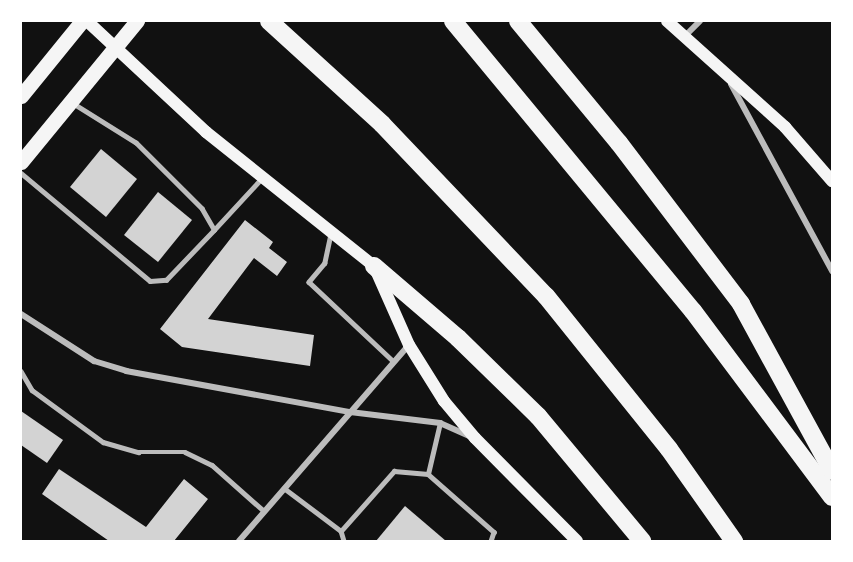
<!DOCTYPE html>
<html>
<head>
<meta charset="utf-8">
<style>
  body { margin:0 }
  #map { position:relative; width:853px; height:562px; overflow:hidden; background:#111; font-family:Signika,sans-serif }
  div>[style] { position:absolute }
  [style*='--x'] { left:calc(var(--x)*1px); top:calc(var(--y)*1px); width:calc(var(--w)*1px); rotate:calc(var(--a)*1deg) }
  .building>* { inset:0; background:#d3d3d3 }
  .service>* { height:4.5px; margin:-2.25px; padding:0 2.25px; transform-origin:2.25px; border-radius:2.25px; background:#bcbcbc }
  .minor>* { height:6px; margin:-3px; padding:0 3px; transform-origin:3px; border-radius:3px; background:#bcbcbc }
  .secondary>* { height:12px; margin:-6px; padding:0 6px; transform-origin:6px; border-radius:6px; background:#f5f5f5 }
  .primary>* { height:15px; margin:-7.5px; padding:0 7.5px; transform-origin:7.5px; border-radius:7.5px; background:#f5f5f5 }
  .motorway>* { height:18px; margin:-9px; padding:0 9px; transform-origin:9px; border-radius:9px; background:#f5f5f5 }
  span { translate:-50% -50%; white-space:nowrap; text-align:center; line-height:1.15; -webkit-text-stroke:6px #fff; paint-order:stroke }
  .frame { position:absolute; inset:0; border:22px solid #fff; pointer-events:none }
</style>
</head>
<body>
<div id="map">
  <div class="building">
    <i style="clip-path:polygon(101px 149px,137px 179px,106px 217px,70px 187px)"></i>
    <i style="clip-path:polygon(158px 192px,192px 220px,158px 262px,124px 235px)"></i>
    <i style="clip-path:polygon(245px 220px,273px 242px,269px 248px,287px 262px,277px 276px,254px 258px,208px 319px,314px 335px,310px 366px,182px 347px,160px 329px)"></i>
    <i style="clip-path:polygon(21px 411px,63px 440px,47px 463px,21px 445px)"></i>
    <i style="clip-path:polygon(59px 469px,146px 527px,184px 479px,208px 499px,174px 541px,109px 541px,42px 494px)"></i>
    <i style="clip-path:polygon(405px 506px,446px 541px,376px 541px)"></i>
  </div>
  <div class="service">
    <i style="--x:21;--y:173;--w:168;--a:39.9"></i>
    <i style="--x:150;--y:281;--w:16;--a:-4"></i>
    <i style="--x:166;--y:280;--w:69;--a:-46.2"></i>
    <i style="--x:214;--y:230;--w:24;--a:-120"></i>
    <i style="--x:202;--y:209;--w:93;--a:-135"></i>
    <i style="--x:136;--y:143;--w:75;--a:-148"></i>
    <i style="--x:214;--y:230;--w:69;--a:-47.3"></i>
    <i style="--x:331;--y:234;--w:30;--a:102"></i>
    <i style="--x:325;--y:263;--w:25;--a:130"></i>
    <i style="--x:309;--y:282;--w:115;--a:43.2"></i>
    <i style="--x:21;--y:371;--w:22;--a:60"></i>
    <i style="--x:32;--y:390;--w:88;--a:36.2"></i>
    <i style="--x:103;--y:442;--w:37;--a:16"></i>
    <i style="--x:139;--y:452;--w:46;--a:0"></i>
    <i style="--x:185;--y:452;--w:30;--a:26"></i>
    <i style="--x:212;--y:465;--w:69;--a:41.5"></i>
    <i style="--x:428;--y:474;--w:88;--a:41.3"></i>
    <i style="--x:494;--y:532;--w:9;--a:108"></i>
    <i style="--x:284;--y:488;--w:71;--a:37"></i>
    <i style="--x:341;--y:531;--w:80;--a:-48.5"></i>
    <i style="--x:394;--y:471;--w:34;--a:5"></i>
    <i style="--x:428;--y:474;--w:52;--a:-76.8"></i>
    <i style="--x:341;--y:531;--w:10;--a:73"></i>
  </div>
  <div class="minor">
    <i style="--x:685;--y:36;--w:21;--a:-45"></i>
    <i style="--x:731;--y:84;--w:213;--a:61.6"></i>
    <i style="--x:21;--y:314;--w:87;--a:32.8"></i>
    <i style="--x:94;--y:361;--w:34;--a:17"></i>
    <i style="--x:126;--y:371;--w:228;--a:10.4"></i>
    <i style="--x:350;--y:412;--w:91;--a:7"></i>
    <i style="--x:440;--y:423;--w:32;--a:24"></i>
    <i style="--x:239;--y:541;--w:259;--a:-49.1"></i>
  </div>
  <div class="secondary">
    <i style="--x:87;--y:21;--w:163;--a:43"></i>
    <i style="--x:206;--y:132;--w:215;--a:38.6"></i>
    <i style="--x:374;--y:266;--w:86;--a:66.1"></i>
    <i style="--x:409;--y:345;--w:66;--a:58"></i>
    <i style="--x:444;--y:401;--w:48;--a:50"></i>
    <i style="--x:475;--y:438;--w:145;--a:45.3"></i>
    <i style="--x:667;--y:21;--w:159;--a:41.9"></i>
    <i style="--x:785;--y:127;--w:72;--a:49"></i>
  </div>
  <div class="primary">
    <i style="--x:21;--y:96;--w:97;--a:-50.9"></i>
    <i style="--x:21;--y:162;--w:183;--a:-50.6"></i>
  </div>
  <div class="motorway">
    <i style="--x:269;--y:21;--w:153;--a:42.3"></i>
    <i style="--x:382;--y:124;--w:238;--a:46.4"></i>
    <i style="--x:546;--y:296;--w:196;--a:51.2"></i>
    <i style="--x:669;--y:449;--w:113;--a:54.8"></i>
    <i style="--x:453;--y:21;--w:376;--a:50.4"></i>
    <i style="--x:693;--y:311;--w:232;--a:53.2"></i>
    <i style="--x:518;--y:21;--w:158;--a:50.4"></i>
    <i style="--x:619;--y:143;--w:202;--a:52.8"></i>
    <i style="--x:741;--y:304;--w:190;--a:61.4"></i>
    <i style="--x:374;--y:266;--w:111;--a:40.6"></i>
    <i style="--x:458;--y:338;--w:112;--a:44.3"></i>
    <i style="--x:538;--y:416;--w:163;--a:50.2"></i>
  </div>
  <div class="frame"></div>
</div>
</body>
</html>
